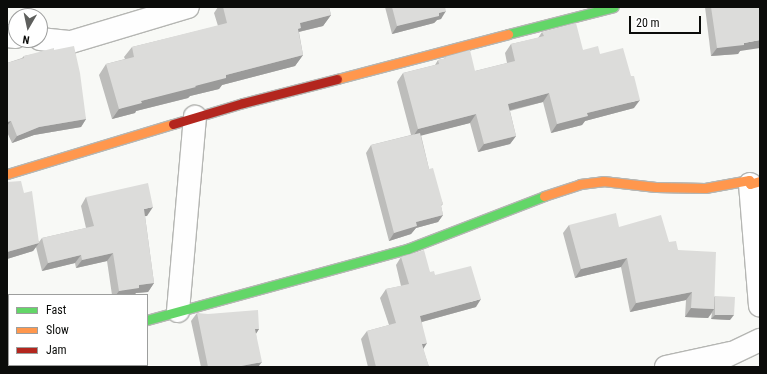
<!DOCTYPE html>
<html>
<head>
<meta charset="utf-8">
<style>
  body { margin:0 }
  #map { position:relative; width:767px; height:374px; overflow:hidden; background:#f8f9f6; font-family:"Roboto Condensed",sans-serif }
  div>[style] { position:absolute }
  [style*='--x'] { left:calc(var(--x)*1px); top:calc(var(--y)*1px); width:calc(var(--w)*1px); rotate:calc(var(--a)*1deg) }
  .roads { filter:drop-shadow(1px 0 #b5b6b3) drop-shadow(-1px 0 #b5b6b3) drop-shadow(0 1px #b5b6b3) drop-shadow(0 -1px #b5b6b3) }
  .street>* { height:22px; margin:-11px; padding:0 11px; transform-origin:11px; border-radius:11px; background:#fefefe }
  .fast>* { height:9px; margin:-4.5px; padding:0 4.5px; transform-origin:4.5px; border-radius:4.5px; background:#63d668 }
  .slow>* { height:9px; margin:-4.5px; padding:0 4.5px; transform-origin:4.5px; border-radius:4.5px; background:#ff974d }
  .jam>* { height:9px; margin:-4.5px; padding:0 4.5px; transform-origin:4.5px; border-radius:4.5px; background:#b3261e }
  .wall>* { inset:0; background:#bdbdbb }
  .shaded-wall>* { inset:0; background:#9a9a99 }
  .building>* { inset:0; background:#dcdcda }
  span { translate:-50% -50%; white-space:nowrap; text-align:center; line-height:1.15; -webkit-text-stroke:3px #fff; paint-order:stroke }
  .frame { position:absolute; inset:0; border:8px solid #0b0c0a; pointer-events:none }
  .legend { position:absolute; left:8px; top:294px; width:140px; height:72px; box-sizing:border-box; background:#fff; border:1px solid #9d9e9d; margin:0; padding:5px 7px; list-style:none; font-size:12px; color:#0b0c0a }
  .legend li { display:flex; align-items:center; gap:8px; height:20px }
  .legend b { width:20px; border:1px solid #9d9e9d }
  .north { position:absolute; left:8px; top:8px; width:40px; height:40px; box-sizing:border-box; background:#fff; border:1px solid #9d9e9d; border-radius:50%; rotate:189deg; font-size:11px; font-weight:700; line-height:16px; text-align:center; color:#0b0c0a }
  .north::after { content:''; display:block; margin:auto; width:14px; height:18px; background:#5e5f5d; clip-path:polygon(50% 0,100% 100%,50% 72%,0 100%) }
  .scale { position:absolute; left:629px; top:16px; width:72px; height:18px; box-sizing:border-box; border:2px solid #0b0c0a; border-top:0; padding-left:5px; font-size:12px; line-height:14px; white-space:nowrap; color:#0b0c0a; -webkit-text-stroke:3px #fff; paint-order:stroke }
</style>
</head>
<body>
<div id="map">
  <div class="roads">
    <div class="street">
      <i style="--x:7;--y:36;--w:9;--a:6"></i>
      <i style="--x:40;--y:39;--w:31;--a:6"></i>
      <i style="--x:71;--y:42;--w:122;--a:-16.7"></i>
      <i style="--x:750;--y:184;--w:122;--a:85.3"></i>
      <i style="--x:178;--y:311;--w:195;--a:-85"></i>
      <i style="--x:718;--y:360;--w:47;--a:-25.5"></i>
      <i style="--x:7;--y:364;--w:2;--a:-27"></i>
      <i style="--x:666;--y:367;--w:66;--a:-12.2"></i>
    </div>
    <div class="fast">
      <i style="--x:508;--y:34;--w:109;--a:-14.3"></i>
      <i style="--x:147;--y:320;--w:270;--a:-15.3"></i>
      <i style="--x:407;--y:249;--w:147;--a:-21.1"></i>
    </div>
    <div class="slow">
      <i style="--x:337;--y:79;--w:177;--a:-14.7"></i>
      <i style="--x:7;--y:174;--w:173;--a:-16.8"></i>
      <i style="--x:544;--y:196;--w:38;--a:-18"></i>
      <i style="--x:580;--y:184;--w:23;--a:-7"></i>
      <i style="--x:603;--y:181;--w:53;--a:6.5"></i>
      <i style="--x:656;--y:187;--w:49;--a:1.2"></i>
      <i style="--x:705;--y:188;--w:45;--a:-10.3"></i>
      <i style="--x:749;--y:180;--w:4;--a:76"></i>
      <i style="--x:750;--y:184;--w:10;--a:-17"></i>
    </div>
    <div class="jam">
      <i style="--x:173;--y:124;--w:73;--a:-16.7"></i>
      <i style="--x:243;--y:103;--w:97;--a:-14.3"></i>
    </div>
  </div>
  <div class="wall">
    <i style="clip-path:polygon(218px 7px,329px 7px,331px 15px,323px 26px,299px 32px,303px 55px,295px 66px,222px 85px,219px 89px,190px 96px,188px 98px,136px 111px,135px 113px,112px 119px,99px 75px,106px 64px,125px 59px,124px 57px,132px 47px,218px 26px,214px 13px)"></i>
    <i style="clip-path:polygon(385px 7px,445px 7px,441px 19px,437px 20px,434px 23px,392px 34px)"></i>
    <i style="clip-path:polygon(705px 7px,760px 7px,740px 51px,738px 54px,711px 56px)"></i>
    <i style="clip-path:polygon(542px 32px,583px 50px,600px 54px,634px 108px,585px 121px,582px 125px,551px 133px,543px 102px,510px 111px,516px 136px,510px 144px,478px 152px,470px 123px,421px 135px,429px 169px,443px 204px,441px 206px,443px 215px,438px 222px,416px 228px,411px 234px,389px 241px,366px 153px,371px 145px,411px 135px,397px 82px,403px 73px,435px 65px,438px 60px,444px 59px,445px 57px,475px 71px,507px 63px,505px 53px,511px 44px,538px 38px)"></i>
    <i style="clip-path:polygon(54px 50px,86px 119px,81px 127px,34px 135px,12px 143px,7px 132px,7px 63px,22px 58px,24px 56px)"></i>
    <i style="clip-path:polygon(7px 182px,39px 242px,42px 238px,86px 228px,81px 206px,86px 197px,147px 216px,145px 216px,154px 283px,148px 292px,136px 293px,134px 295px,112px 295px,107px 261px,76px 268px,75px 263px,42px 271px,36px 247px,33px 251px,7px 259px)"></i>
    <i style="clip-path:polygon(569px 225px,619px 227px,669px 242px,678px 250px,714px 297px,715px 296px,730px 320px,711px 319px,712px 313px,708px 318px,685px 317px,686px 300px,630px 312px,621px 267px,575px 278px,563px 233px)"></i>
    <i style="clip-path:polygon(401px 257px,430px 272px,435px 275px,476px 307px,422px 322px,423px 349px,429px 367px,368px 367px,361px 339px,367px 331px,389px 325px,380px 298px,386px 289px,401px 286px,396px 265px)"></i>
    <i style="clip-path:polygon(197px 313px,259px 329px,256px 333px,258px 367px,201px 367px,191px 321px)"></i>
    <i style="clip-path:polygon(45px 365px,104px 365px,104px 367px,45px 367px)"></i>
  </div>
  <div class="shaded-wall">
    <i style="clip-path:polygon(446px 11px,441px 19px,437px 20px,434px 23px,392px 34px,397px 26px)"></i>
    <i style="clip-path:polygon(331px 15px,323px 26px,298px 32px,294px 39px,300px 23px)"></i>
    <i style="clip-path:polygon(760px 40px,760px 48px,740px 51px,738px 54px,711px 56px,717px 48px)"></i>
    <i style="clip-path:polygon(303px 55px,295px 66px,222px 85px,219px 89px,190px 96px,188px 98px,136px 111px,135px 113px,112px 119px,119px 109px,141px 101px,195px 86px,226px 75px)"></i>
    <i style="clip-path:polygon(549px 93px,543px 102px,502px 112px,508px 104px)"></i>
    <i style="clip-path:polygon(640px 100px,634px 108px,585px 121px,582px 125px,551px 133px,557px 124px,587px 113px)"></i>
    <i style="clip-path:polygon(476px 114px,470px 123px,412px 138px,418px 129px)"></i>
    <i style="clip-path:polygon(86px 119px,81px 127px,34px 135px,12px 143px,17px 136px,39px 127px)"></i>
    <i style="clip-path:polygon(11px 121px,7px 126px,7px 122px)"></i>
    <i style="clip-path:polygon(516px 136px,510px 144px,478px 152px,484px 144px)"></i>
    <i style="clip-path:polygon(153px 207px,147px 216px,138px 217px,144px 209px)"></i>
    <i style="clip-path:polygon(443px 215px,438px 222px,416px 228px,411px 234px,389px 241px,394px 233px,416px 222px)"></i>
    <i style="clip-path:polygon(39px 243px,33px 251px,7px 259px,7px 252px)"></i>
    <i style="clip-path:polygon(113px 253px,107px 261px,76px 268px,82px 260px)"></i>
    <i style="clip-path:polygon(81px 255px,75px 263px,42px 271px,48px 263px)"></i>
    <i style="clip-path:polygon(627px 258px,621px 267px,575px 278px,581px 269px)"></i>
    <i style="clip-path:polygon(154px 283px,148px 292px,136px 293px,134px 295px,116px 295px,119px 291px,139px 285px)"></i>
    <i style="clip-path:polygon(692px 292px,686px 300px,630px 312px,636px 303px)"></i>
    <i style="clip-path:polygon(481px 299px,476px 307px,414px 324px,420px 316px)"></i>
    <i style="clip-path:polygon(691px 308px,714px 309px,708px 318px,685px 317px)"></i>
    <i style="clip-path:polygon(715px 315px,734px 315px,730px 320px,711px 319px)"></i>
    <i style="clip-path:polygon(255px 329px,259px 329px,254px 337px)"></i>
    <i style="clip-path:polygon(427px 343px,422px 351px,422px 344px)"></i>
    <i style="clip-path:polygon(262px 362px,258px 367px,236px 367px)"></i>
  </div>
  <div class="building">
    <i style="clip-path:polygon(223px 7px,329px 7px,331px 15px,300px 23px,301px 28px,298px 29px,303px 55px,226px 75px,226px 78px,195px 86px,196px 87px,141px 101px,142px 103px,119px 109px,106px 64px,134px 57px,132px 47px,227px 23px)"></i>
    <i style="clip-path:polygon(392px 7px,445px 7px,446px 11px,439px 13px,439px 16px,397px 26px)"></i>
    <i style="clip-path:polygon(711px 7px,760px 7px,760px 40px,744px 43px,744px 45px,717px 48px)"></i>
    <i style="clip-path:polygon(576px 23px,583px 50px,598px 46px,600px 54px,623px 48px,631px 76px,634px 76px,640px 100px,587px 113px,588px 116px,557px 124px,549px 93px,508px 104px,516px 136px,484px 144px,476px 114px,418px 129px,403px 73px,439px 64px,438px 60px,446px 58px,445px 57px,470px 50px,475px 71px,515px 61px,511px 44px,544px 36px,542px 32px)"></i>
    <i style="clip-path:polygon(74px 46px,80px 73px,86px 119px,39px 127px,17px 136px,11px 121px,7px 122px,7px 63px,24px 58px,24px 56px,54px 48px,54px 50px)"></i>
    <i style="clip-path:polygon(420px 133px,429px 169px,433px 168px,443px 204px,441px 205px,443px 215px,416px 222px,417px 226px,394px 233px,371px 145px)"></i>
    <i style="clip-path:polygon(21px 181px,24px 193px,32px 191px,39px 243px,7px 252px,7px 182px)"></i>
    <i style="clip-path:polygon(148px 183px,153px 207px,144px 209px,154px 283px,139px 285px,139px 288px,119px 291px,113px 253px,82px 260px,81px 255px,48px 263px,42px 238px,94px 226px,86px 197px)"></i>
    <i style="clip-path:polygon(616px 213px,619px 227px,661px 215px,669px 242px,676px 241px,678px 250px,716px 252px,714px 309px,691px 308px,692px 292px,636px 303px,627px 258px,581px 269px,569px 225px)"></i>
    <i style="clip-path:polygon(424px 250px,430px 272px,434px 271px,435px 275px,471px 266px,481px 299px,420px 316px,427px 343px,422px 344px,429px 367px,376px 367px,367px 331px,396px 323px,386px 289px,409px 284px,401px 257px)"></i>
    <i style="clip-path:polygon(715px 296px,735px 297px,734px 315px,715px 315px)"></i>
    <i style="clip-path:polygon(258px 310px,259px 329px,255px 329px,262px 362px,236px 367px,208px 367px,197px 313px,208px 314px)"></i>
    <i style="clip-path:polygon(51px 365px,104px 365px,104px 367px,52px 367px)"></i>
  </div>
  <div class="frame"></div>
  <ul class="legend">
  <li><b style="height:5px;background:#63d668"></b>Fast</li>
  <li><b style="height:5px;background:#ff974d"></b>Slow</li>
  <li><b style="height:5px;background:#b3261e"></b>Jam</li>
  </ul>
  <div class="north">N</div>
  <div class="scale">20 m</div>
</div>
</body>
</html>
